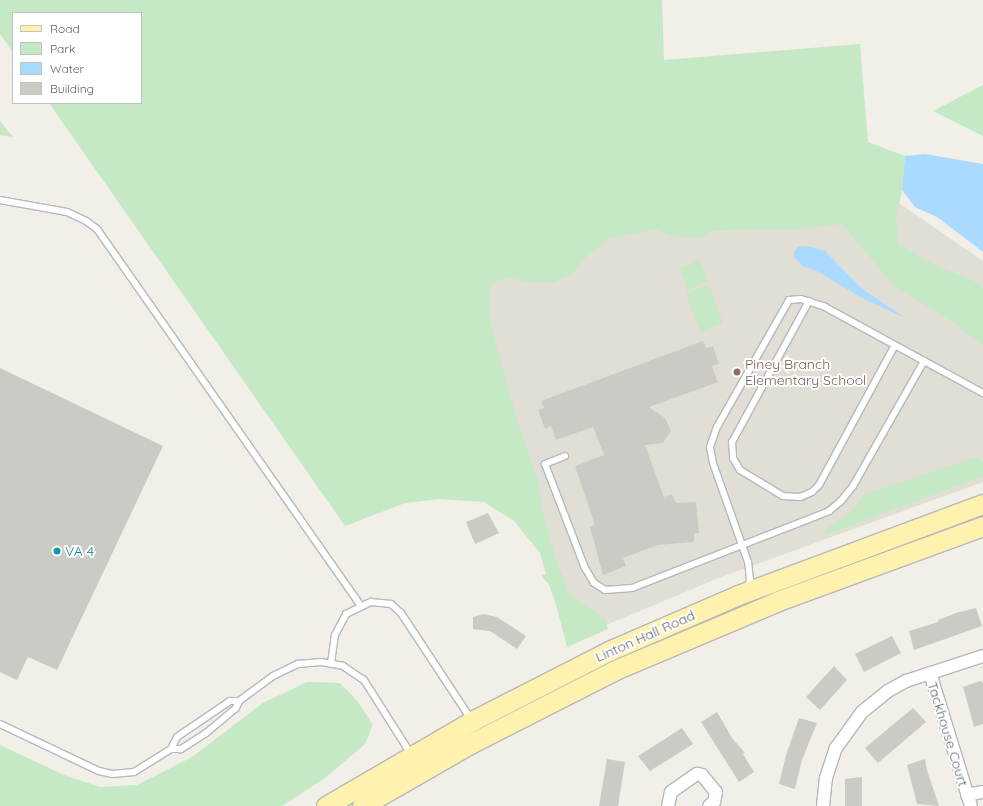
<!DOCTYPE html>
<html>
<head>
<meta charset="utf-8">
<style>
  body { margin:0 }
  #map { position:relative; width:983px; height:806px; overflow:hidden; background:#f1efe8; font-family:Quicksand,sans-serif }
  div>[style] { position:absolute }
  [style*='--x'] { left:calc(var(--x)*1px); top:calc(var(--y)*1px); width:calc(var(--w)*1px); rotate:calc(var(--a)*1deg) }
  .education>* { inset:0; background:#e1ded6 }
  .green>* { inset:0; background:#c5e8c5 }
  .water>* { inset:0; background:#aadaff }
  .building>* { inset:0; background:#cccac5 }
  .roads { filter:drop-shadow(1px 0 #b5b8bc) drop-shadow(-1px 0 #b5b8bc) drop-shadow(0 1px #b5b8bc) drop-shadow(0 -1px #b5b8bc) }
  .service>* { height:6px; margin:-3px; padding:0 3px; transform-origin:3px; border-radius:3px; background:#fff }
  .minor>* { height:12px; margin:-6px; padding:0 6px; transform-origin:6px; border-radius:6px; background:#fff }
  .primary>* { height:19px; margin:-9.5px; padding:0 9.5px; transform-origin:9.5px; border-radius:9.5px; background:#fff2af }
  .dots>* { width:11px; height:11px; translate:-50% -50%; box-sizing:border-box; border:2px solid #fff; border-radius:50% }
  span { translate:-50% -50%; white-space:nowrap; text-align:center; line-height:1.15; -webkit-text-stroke:4px #fff; paint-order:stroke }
  .education-label { font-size:14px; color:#785e54 }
  .left { translate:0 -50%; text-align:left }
  .culture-label { font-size:14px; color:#0d838f }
  .street-label { font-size:14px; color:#5f6368 }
  .legend { position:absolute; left:12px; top:12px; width:130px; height:92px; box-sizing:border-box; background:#fff; border:1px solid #bfc1c3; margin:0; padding:5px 7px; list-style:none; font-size:12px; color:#5f6368 }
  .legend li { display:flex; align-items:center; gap:8px; height:20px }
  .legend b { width:20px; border:1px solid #bfc1c3 }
</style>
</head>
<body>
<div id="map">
  <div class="education">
    <i style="clip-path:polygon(423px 124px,854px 172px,983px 261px,983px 482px,716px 579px,566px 642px)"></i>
  </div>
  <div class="green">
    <i style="clip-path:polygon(0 0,662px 0,664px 60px,860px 44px,868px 142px,905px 156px,902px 190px,896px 219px,898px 244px,939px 267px,972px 280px,983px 288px,983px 346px,950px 320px,895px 287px,842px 224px,797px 229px,710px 231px,703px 238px,671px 236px,655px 229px,609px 239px,587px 256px,571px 275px,552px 283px,532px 283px,512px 278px,499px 280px,489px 288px,490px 322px,516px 416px,539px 485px,543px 515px,556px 559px,569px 593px,605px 619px,608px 629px,567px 647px,556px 603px,549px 585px,541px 575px,546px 574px,540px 553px,514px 521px,484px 502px,439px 499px,405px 503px,345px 526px,49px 103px,141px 103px,141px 13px,13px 13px,13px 52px,0 34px)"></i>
    <i style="clip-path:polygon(983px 85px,983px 136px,933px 111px)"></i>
    <i style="clip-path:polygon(0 121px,13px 137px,0 135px)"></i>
    <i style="clip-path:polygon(700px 260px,708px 282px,688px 290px,679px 268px)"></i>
    <i style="clip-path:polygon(709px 285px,723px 323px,700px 332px,686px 293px)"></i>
    <i style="clip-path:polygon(976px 457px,981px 459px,983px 464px,983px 476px,826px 535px,824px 531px,828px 527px,849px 514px,865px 494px)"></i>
    <i style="clip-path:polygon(307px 682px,340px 683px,358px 702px,373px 725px,365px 744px,325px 778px,282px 806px,0 806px,0 745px,64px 775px,100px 787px,137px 785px,192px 757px,263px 703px)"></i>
  </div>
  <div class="water">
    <i style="clip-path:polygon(925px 154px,983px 164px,983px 252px,937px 217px,915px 207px,902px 190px,905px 156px)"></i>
    <i style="clip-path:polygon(807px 246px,825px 251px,861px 288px,905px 318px,862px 298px,815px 270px,803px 266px,794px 257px,794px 252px,798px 247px)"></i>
  </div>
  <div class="building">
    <i style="clip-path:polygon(703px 341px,706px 348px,713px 346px,719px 364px,712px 366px,718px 382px,649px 407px,665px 418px,671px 431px,663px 443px,645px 445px,664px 497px,672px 494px,676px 503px,696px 502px,699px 533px,694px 533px,694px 542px,658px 545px,623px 558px,626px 566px,603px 575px,590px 527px,595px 525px,575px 466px,604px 455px,593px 427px,556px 440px,551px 426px,545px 429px,538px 410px,544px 408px,541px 401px)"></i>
    <i style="clip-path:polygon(0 368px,163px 446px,57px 670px,28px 657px,17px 680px,0 672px)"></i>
    <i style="clip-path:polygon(488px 513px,499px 533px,475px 544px,466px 522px)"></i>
    <i style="clip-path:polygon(976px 608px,982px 626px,914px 650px,909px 631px,938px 622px,938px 620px,956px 613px)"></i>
    <i style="clip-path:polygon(484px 614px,497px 617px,526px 636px,517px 649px,490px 631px,473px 629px,473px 617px)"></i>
    <i style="clip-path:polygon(892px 636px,901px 653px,864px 672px,855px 654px)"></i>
    <i style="clip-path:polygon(834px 666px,847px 680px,820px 710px,806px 697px)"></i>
    <i style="clip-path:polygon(980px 681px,983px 683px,983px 724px,974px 727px,963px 687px)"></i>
    <i style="clip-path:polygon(913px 708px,926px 722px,878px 763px,865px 748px)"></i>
    <i style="clip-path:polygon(717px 712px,732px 738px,745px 753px,743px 754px,754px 772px,739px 782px,701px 722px)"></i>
    <i style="clip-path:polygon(799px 718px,817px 723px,802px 760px,795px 789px,779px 784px,786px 755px)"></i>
    <i style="clip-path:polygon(682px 728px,693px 744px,650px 771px,638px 756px)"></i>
    <i style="clip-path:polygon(607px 759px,625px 762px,618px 806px,599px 806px)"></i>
    <i style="clip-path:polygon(925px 759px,927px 770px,939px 806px,917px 804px,907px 765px)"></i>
    <i style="clip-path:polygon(862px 777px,862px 806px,845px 806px,845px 779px)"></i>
  </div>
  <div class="roads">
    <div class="service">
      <i style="--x:0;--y:200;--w:68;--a:10.2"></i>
      <i style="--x:67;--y:212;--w:21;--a:25"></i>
      <i style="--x:86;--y:221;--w:14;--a:36"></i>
      <i style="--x:97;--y:229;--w:460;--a:55"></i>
      <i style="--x:809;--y:301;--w:161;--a:118.6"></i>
      <i style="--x:732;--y:442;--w:16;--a:86"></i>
      <i style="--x:733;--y:458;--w:14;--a:60"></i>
      <i style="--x:740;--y:470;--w:50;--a:31.2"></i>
      <i style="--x:783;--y:496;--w:17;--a:3"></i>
      <i style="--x:800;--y:497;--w:13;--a:-23"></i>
      <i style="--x:812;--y:492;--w:10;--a:-45"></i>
      <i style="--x:819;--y:485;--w:159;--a:-61.5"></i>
      <i style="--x:565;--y:456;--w:22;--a:158"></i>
      <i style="--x:545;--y:464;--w:111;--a:69"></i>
      <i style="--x:585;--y:568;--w:17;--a:59"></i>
      <i style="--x:594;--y:583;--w:13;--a:32"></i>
      <i style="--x:605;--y:590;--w:27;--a:-4"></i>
      <i style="--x:632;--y:588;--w:212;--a:-21.3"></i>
      <i style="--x:829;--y:511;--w:16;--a:-40"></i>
      <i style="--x:841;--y:501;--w:19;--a:-51"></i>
      <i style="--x:853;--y:486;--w:144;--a:-60.4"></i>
      <i style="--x:747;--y:588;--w:9;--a:-69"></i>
      <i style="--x:750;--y:580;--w:18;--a:-96"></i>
      <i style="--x:748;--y:562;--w:105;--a:-109.5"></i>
      <i style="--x:713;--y:463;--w:16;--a:-101"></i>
      <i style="--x:710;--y:447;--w:21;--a:-71"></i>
      <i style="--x:717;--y:427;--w:146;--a:-60.4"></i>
      <i style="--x:789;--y:300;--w:12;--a:-5"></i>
      <i style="--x:801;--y:299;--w:25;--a:18"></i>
      <i style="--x:825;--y:307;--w:180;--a:28.6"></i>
      <i style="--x:331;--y:663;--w:28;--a:-82"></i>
      <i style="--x:335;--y:635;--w:24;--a:-62"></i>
      <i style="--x:346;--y:614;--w:28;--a:-26"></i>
      <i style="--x:371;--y:602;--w:20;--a:6"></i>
      <i style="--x:391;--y:604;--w:13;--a:42"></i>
      <i style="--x:401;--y:613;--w:127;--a:56.6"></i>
      <i style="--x:239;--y:701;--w:8;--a:113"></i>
      <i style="--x:236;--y:708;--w:39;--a:140"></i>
      <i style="--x:206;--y:733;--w:30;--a:147"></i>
      <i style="--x:181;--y:749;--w:10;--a:180"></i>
      <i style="--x:171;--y:749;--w:13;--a:-63"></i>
      <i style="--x:177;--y:737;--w:64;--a:-34.2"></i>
      <i style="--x:230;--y:701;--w:9;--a:0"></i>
      <i style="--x:239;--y:701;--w:42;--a:-36.3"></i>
      <i style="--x:273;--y:676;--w:28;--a:-26"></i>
      <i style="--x:298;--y:664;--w:23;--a:-5"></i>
      <i style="--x:321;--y:662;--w:22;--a:10"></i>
      <i style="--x:343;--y:666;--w:25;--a:34"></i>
      <i style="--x:364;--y:680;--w:88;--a:57.6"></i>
      <i style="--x:0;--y:724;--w:110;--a:25.4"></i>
      <i style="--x:99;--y:771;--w:13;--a:13"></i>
      <i style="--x:112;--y:774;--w:22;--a:-5"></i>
      <i style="--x:134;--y:772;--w:44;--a:-31.9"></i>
    </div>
    <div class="minor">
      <i style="--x:930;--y:673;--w:139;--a:72.9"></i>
      <i style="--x:967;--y:795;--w:16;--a:-11"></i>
      <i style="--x:668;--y:806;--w:14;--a:-78"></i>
      <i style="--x:671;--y:792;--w:32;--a:-35"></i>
      <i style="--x:697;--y:774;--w:5;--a:11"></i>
      <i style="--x:702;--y:775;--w:22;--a:51"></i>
      <i style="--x:716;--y:792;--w:10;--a:101"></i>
      <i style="--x:714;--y:802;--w:6;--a:141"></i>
      <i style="--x:823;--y:806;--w:28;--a:-84"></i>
      <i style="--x:826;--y:778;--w:32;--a:-72"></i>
      <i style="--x:836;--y:748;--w:44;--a:-54.2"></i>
      <i style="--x:862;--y:712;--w:33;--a:-39"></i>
      <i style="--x:888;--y:691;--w:21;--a:-29"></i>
      <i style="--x:906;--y:681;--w:81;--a:-18"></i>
    </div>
    <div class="primary">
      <i style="--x:326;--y:806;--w:169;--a:-30.2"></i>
      <i style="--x:472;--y:721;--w:156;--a:-27.1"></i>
      <i style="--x:611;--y:650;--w:138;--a:-23.4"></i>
      <i style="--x:738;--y:595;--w:261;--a:-20.4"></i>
      <i style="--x:362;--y:806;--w:125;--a:-29.9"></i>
      <i style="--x:470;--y:744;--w:163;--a:-27"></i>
      <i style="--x:615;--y:670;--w:177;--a:-22.9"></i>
      <i style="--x:778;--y:601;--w:218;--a:-20.1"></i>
    </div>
  </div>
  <div class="dots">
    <i style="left:737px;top:372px;background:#8d6e63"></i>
    <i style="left:57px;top:551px;background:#0f9aa8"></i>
  </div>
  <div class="education-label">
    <span class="left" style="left:745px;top:372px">Piney Branch<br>Elementary School</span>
  </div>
  <div class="culture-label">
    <span class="left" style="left:65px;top:551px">VA 4</span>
  </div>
  <div class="street-label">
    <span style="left:645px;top:636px;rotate:-24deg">Linton Hall Road</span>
    <span style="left:948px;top:734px;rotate:73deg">Tackhouse Court</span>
  </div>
  <ul class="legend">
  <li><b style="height:5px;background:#fff2af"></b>Road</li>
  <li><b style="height:11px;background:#c5e8c5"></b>Park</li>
  <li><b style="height:11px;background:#aadaff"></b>Water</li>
  <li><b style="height:11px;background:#cccac5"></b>Building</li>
  </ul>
</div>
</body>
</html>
